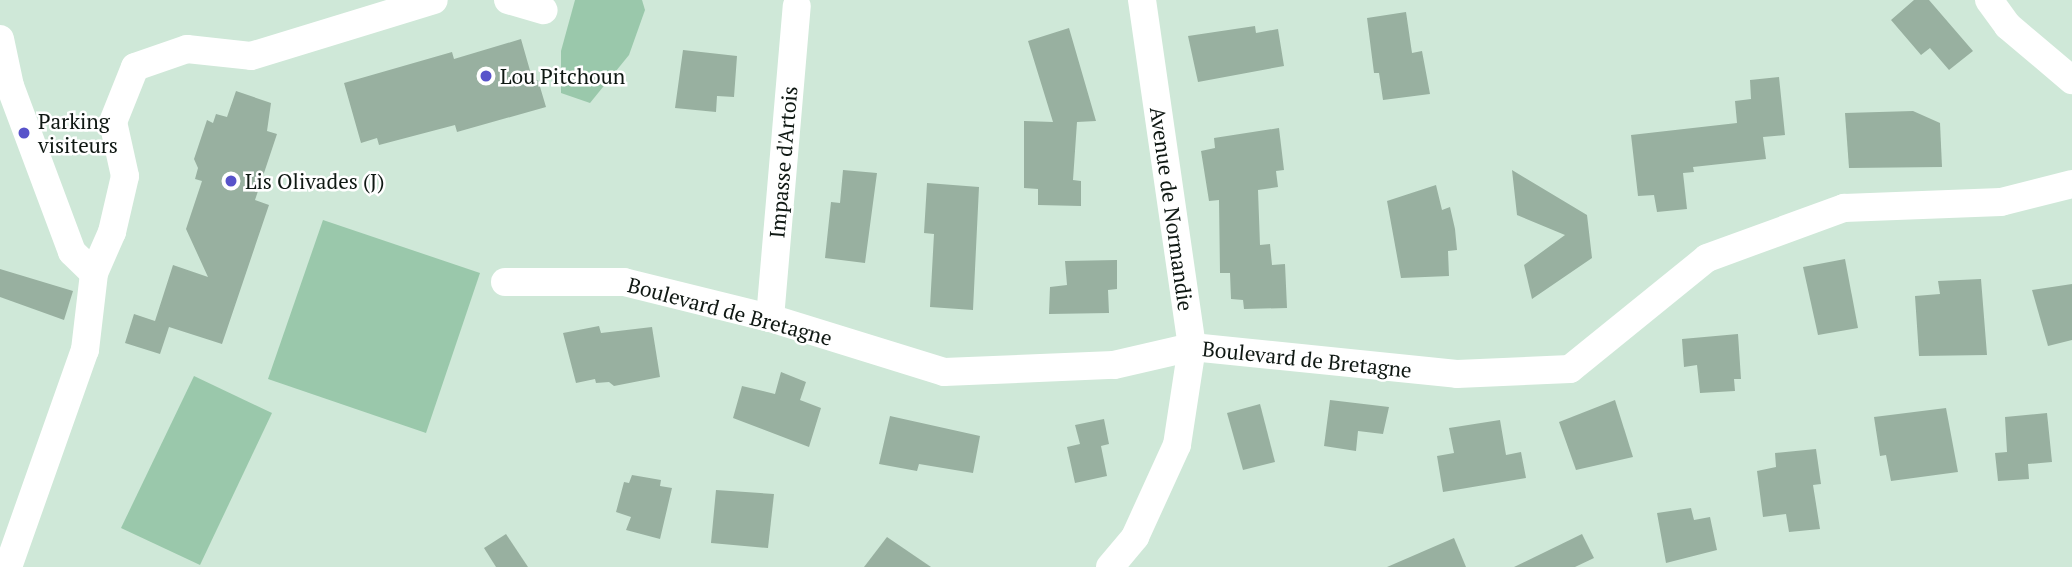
<!DOCTYPE html>
<html>
<head>
<meta charset="utf-8">
<style>
  body { margin:0 }
  #map { position:relative; width:2072px; height:567px; overflow:hidden; background:#cfe8d8; font-family:"PT Serif",serif }
  div>[style] { position:absolute }
  [style*='--x'] { left:calc(var(--x)*1px); top:calc(var(--y)*1px); width:calc(var(--w)*1px); rotate:calc(var(--a)*1deg) }
  .green>* { inset:0; background:#9ac8ab }
  .building>* { inset:0; background:#98b0a0 }
  .minor>* { height:28px; margin:-14px; padding:0 14px; transform-origin:14px; border-radius:14px; background:#fff }
  .dots>* { width:19px; height:19px; translate:-50% -50%; box-sizing:border-box; border:4px solid #fff; border-radius:50% }
  span { translate:-50% -50%; white-space:nowrap; text-align:center; line-height:1.15; -webkit-text-stroke:5px #fff; paint-order:stroke }
  .poi-label { font-size:21px; color:#0f1813 }
  .left { translate:0 -50%; text-align:left }
  .street-label { font-size:21px; color:#0f1813 }
</style>
</head>
<body>
<div id="map">
  <div class="green">
    <i style="clip-path:polygon(575px 0,642px 0,645px 10px,629px 55px,590px 103px,561px 93px,561px 51px)"></i>
    <i style="clip-path:polygon(323px 220px,480px 273px,426px 433px,268px 379px)"></i>
    <i style="clip-path:polygon(194px 376px,272px 413px,200px 565px,121px 528px)"></i>
  </div>
  <div class="building">
    <i style="clip-path:polygon(1914px 0,1929px 0,1973px 51px,1949px 70px,1930px 48px,1921px 55px,1891px 20px)"></i>
    <i style="clip-path:polygon(1406px 12px,1412px 53px,1422px 51px,1430px 94px,1383px 100px,1379px 73px,1374px 73px,1367px 18px)"></i>
    <i style="clip-path:polygon(1255px 26px,1256px 33px,1278px 29px,1284px 66px,1198px 82px,1188px 36px)"></i>
    <i style="clip-path:polygon(1069px 28px,1096px 121px,1077px 122px,1073px 180px,1081px 181px,1081px 206px,1038px 205px,1038px 189px,1024px 188px,1024px 121px,1053px 122px,1028px 41px)"></i>
    <i style="clip-path:polygon(521px 39px,533px 81px,538px 80px,546px 107px,457px 132px,455px 125px,379px 145px,377px 138px,361px 143px,344px 83px,452px 52px,454px 59px)"></i>
    <i style="clip-path:polygon(683px 50px,737px 56px,734px 97px,717px 96px,716px 112px,675px 108px)"></i>
    <i style="clip-path:polygon(1779px 77px,1785px 135px,1763px 137px,1766px 159px,1693px 167px,1694px 172px,1683px 173px,1687px 209px,1657px 212px,1654px 195px,1638px 196px,1631px 135px,1737px 123px,1735px 101px,1751px 99px,1750px 80px)"></i>
    <i style="clip-path:polygon(236px 91px,271px 103px,267px 131px,277px 134px,255px 200px,269px 205px,222px 344px,169px 327px,160px 354px,125px 343px,134px 314px,155px 321px,173px 265px,208px 277px,186px 229px,202px 181px,195px 179px,198px 168px,194px 159px,207px 120px,213px 123px,216px 114px,227px 117px)"></i>
    <i style="clip-path:polygon(1913px 111px,1940px 123px,1942px 167px,1849px 168px,1845px 113px)"></i>
    <i style="clip-path:polygon(1279px 128px,1284px 170px,1276px 171px,1278px 187px,1258px 190px,1260px 245px,1270px 244px,1272px 265px,1285px 264px,1287px 308px,1244px 309px,1243px 300px,1231px 299px,1230px 273px,1220px 273px,1219px 200px,1209px 201px,1201px 151px,1215px 148px,1214px 138px)"></i>
    <i style="clip-path:polygon(843px 170px,877px 173px,865px 263px,825px 258px,831px 202px,840px 203px)"></i>
    <i style="clip-path:polygon(1512px 170px,1587px 215px,1592px 258px,1532px 299px,1524px 265px,1565px 235px,1517px 215px)"></i>
    <i style="clip-path:polygon(927px 183px,979px 187px,973px 310px,930px 307px,934px 234px,924px 233px)"></i>
    <i style="clip-path:polygon(1436px 185px,1442px 210px,1450px 207px,1455px 229px,1457px 250px,1448px 251px,1449px 276px,1401px 278px,1387px 201px)"></i>
    <i style="clip-path:polygon(1845px 259px,1858px 328px,1818px 335px,1803px 267px)"></i>
    <i style="clip-path:polygon(1117px 260px,1117px 289px,1108px 290px,1109px 313px,1049px 314px,1050px 287px,1067px 285px,1065px 261px)"></i>
    <i style="clip-path:polygon(0 269px,73px 291px,64px 320px,0 297px)"></i>
    <i style="clip-path:polygon(1981px 279px,1987px 355px,1919px 356px,1915px 296px,1940px 294px,1938px 281px)"></i>
    <i style="clip-path:polygon(2072px 284px,2072px 340px,2048px 346px,2032px 290px)"></i>
    <i style="clip-path:polygon(599px 326px,601px 333px,652px 327px,660px 377px,614px 386px,609px 382px,596px 383px,595px 379px,576px 383px,563px 333px)"></i>
    <i style="clip-path:polygon(1738px 334px,1741px 379px,1734px 379px,1735px 391px,1700px 393px,1697px 365px,1684px 367px,1682px 339px)"></i>
    <i style="clip-path:polygon(781px 372px,806px 382px,800px 400px,821px 408px,809px 447px,733px 418px,742px 386px,775px 394px)"></i>
    <i style="clip-path:polygon(1330px 400px,1389px 407px,1383px 434px,1358px 431px,1356px 451px,1324px 446px)"></i>
    <i style="clip-path:polygon(1615px 400px,1633px 457px,1576px 470px,1559px 422px)"></i>
    <i style="clip-path:polygon(1260px 404px,1275px 462px,1243px 470px,1227px 413px)"></i>
    <i style="clip-path:polygon(1946px 408px,1958px 472px,1891px 481px,1886px 455px,1880px 456px,1874px 417px)"></i>
    <i style="clip-path:polygon(2047px 413px,2052px 462px,2028px 464px,2029px 479px,1998px 481px,1995px 453px,2007px 452px,2005px 417px)"></i>
    <i style="clip-path:polygon(890px 416px,980px 436px,973px 473px,919px 464px,917px 471px,879px 464px)"></i>
    <i style="clip-path:polygon(1104px 419px,1109px 444px,1101px 446px,1107px 476px,1075px 483px,1067px 447px,1080px 444px,1075px 425px)"></i>
    <i style="clip-path:polygon(1500px 420px,1506px 455px,1521px 452px,1526px 478px,1443px 492px,1437px 456px,1454px 453px,1449px 428px)"></i>
    <i style="clip-path:polygon(1816px 449px,1821px 484px,1813px 485px,1820px 529px,1789px 532px,1786px 514px,1763px 517px,1757px 471px,1776px 467px,1775px 453px)"></i>
    <i style="clip-path:polygon(632px 475px,661px 480px,660px 486px,672px 488px,660px 539px,626px 530px,631px 517px,616px 512px,624px 482px,629px 483px)"></i>
    <i style="clip-path:polygon(716px 490px,774px 494px,768px 548px,711px 543px)"></i>
    <i style="clip-path:polygon(1691px 508px,1694px 520px,1710px 517px,1717px 550px,1666px 563px,1657px 513px)"></i>
    <i style="clip-path:polygon(506px 534px,528px 567px,496px 567px,484px 548px)"></i>
    <i style="clip-path:polygon(1582px 534px,1594px 558px,1575px 567px,1514px 567px)"></i>
    <i style="clip-path:polygon(887px 537px,931px 567px,864px 567px)"></i>
    <i style="clip-path:polygon(1454px 538px,1466px 567px,1387px 567px)"></i>
  </div>
  <div class="minor">
    <i style="--x:508;--y:0;--w:37;--a:16"></i>
    <i style="--x:1989;--y:0;--w:32;--a:54"></i>
    <i style="--x:2008;--y:26;--w:84;--a:40.2"></i>
    <i style="--x:0;--y:39;--w:48;--a:78"></i>
    <i style="--x:10;--y:86;--w:177;--a:69.5"></i>
    <i style="--x:72;--y:252;--w:30;--a:44"></i>
    <i style="--x:505;--y:282;--w:119;--a:0"></i>
    <i style="--x:624;--y:282;--w:150;--a:13.9"></i>
    <i style="--x:770;--y:318;--w:182;--a:17.2"></i>
    <i style="--x:944;--y:372;--w:170;--a:-2.4"></i>
    <i style="--x:1114;--y:365;--w:80;--a:-13"></i>
    <i style="--x:1192;--y:347;--w:266;--a:5.8"></i>
    <i style="--x:1457;--y:374;--w:113;--a:-2.5"></i>
    <i style="--x:1570;--y:369;--w:176;--a:-39"></i>
    <i style="--x:1707;--y:258;--w:146;--a:-20.1"></i>
    <i style="--x:1844;--y:208;--w:157;--a:-2.2"></i>
    <i style="--x:2001;--y:202;--w:73;--a:-14.2"></i>
    <i style="--x:770;--y:318;--w:313;--a:-85.1"></i>
    <i style="--x:8;--y:567;--w:230;--a:-70.5"></i>
    <i style="--x:85;--y:350;--w:78;--a:-83.3"></i>
    <i style="--x:94;--y:273;--w:45;--a:-66.3"></i>
    <i style="--x:112;--y:232;--w:57;--a:-76.9"></i>
    <i style="--x:125;--y:176;--w:55;--a:-102.5"></i>
    <i style="--x:113;--y:122;--w:59;--a:-68.2"></i>
    <i style="--x:135;--y:67;--w:55;--a:-19.1"></i>
    <i style="--x:187;--y:49;--w:64;--a:6.2"></i>
    <i style="--x:251;--y:56;--w:191;--a:-17"></i>
    <i style="--x:1110;--y:567;--w:39;--a:-50"></i>
    <i style="--x:1135;--y:537;--w:101;--a:-65.5"></i>
    <i style="--x:1177;--y:445;--w:99;--a:-81.3"></i>
    <i style="--x:1192;--y:347;--w:351;--a:-98.2"></i>
  </div>
  <div class="dots">
    <i style="left:486px;top:76px;background:#5853ca"></i>
    <i style="left:24px;top:133px;background:#5853ca"></i>
    <i style="left:231px;top:181px;background:#5853ca"></i>
  </div>
  <div class="poi-label">
    <span class="left" style="left:500px;top:76px">Lou Pitchoun</span>
    <span class="left" style="left:38px;top:133px">Parking<br>visiteurs</span>
    <span class="left" style="left:245px;top:181px">Lis Olivades (J)</span>
  </div>
  <div class="street-label">
    <span style="left:783px;top:162px;rotate:-85deg">Impasse d'Artois</span>
    <span style="left:1172px;top:209px;rotate:82deg">Avenue de Normandie</span>
    <span style="left:730px;top:311px;rotate:15deg">Boulevard de Bretagne</span>
    <span style="left:1307px;top:359px;rotate:6deg">Boulevard de Bretagne</span>
  </div>
</div>
</body>
</html>
